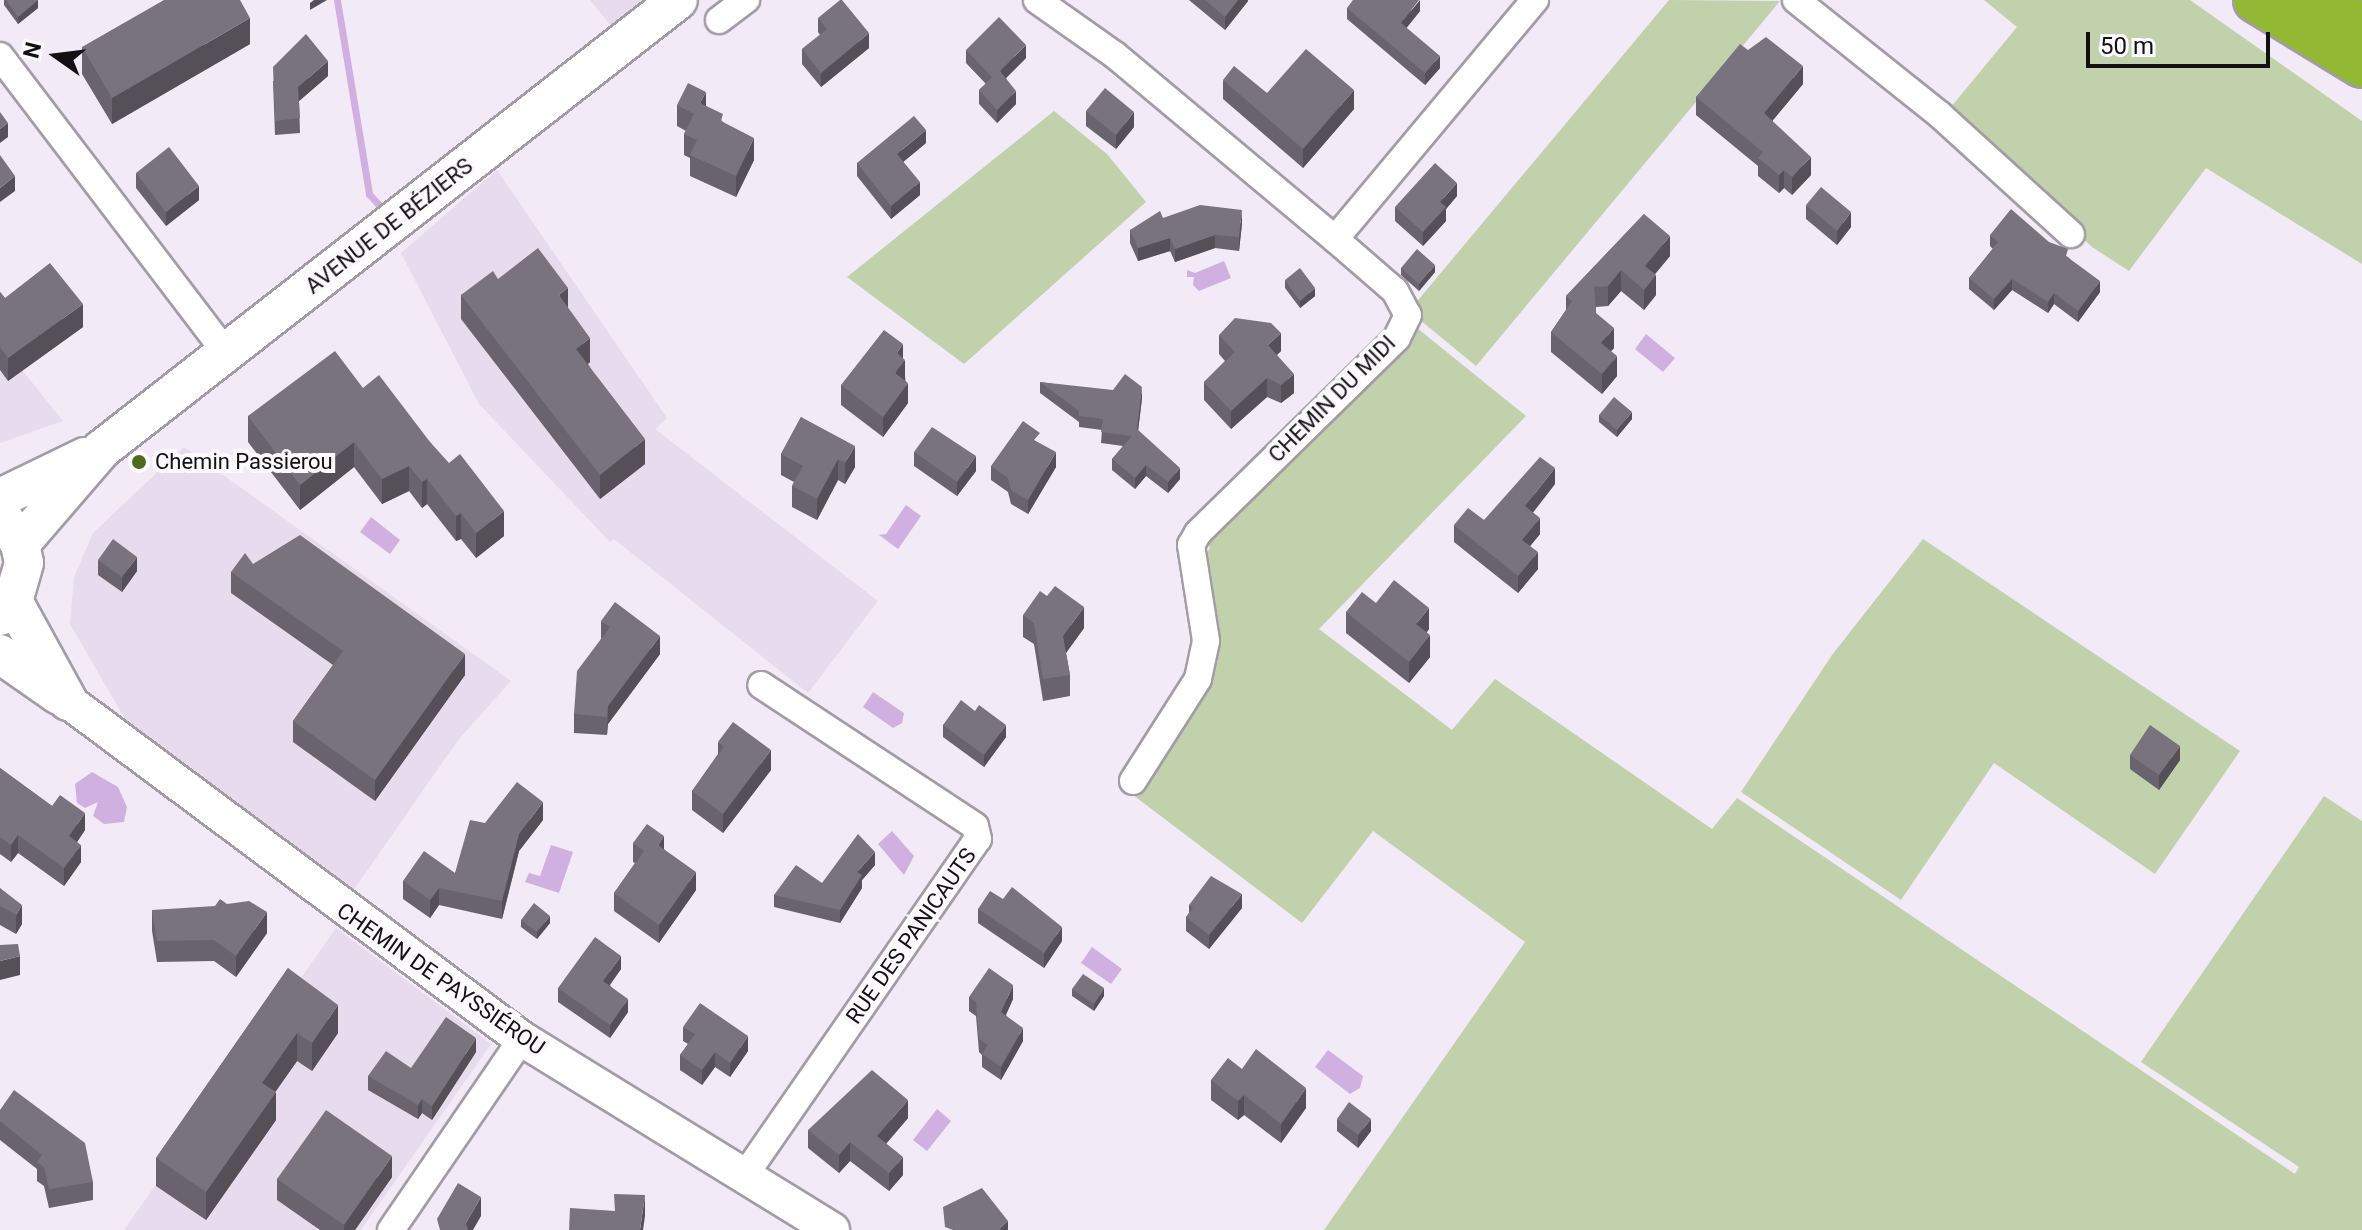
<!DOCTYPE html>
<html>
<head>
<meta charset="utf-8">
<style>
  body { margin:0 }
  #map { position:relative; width:2362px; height:1230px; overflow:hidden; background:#f2eaf6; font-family:Roboto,sans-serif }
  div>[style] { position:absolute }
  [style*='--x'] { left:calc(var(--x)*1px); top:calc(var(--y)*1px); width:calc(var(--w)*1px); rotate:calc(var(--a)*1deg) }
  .built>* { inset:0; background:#e7dbed }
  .green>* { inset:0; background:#c1d1ab }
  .water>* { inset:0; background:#d0b0e0 }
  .stream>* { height:7px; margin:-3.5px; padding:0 3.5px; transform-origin:3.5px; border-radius:3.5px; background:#d0b0e0 }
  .roads { filter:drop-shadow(2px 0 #a39ca6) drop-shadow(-2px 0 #a39ca6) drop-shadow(0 2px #a39ca6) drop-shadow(0 -2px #a39ca6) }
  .minor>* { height:26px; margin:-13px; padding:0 13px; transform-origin:13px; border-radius:13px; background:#fff }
  .tertiary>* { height:34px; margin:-17px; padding:0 17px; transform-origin:17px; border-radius:17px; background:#fff }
  .secondary>* { height:38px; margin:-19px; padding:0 19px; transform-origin:19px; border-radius:19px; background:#fff }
  .trunk>* { height:44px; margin:-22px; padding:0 22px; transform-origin:22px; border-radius:22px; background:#93b833 }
  .wall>* { inset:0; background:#68636c }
  .shaded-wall>* { inset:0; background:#555058 }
  .building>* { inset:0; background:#79737d }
  .dots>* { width:22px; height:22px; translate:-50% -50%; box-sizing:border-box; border:4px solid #fdfafe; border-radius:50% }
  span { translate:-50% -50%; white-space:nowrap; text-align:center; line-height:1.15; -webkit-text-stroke:8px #fdfafe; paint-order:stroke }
  .street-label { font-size:22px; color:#121013 }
  .poi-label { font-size:22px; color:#121013 }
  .left { translate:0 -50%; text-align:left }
  .north { position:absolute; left:16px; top:16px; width:80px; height:80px; -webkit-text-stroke:6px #fdfafe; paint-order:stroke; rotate:284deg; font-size:22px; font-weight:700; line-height:32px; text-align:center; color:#121013 }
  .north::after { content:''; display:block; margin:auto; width:28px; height:36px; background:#121013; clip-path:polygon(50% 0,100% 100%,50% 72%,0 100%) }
  .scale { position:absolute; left:2086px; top:32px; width:184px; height:36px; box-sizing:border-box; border:4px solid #121013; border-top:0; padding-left:10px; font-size:24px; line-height:28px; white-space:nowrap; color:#121013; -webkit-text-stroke:6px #fdfafe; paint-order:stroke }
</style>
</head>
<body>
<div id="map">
  <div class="built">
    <i style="clip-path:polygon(590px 0,644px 0,611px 26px)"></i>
    <i style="clip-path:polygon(497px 170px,667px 418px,655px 429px,878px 601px,808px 693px,614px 539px,610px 542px,479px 404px,401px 253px)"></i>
    <i style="clip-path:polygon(0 342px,22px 370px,63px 421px,0 443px)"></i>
    <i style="clip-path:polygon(184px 447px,511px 681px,458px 740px,353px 891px,136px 738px,70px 624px,74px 577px,93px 533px)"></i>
    <i style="clip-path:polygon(336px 928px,491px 1044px,361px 1230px,124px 1230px)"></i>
  </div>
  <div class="green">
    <i style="clip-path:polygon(1669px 0,1780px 1px,1476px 366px,1409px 311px)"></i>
    <i style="clip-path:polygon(1984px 0,2190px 0,2362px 121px,2362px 264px,2206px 168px,2129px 271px,2092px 247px,1946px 113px,2017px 27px)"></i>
    <i style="clip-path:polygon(1054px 111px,1107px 154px,1146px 202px,964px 364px,847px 277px)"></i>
    <i style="clip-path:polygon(1417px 328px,1526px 416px,1319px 629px,1452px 730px,1495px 679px,1712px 829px,1737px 798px,2295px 1174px,2299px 1167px,2141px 1062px,2324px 796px,2362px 821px,2362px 1230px,1324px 1230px,1525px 942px,1373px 831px,1302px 923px,1133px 795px,1207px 690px,1218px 661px,1205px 558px,1210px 547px,1199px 539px)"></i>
    <i style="clip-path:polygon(1923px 539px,2240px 751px,2155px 874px,1994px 763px,1901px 900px,1741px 792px,1832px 655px)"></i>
  </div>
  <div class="water">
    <i style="clip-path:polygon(1224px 261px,1231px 278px,1199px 291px,1193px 285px,1194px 277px,1187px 277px,1187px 270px,1195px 273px)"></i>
    <i style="clip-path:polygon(1646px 334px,1675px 358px,1663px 372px,1635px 349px)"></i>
    <i style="clip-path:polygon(906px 505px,921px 516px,898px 549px,879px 535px,886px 534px)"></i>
    <i style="clip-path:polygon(371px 517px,400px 540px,390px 554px,360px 532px)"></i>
    <i style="clip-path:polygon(873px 692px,904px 713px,902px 723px,893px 728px,863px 707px)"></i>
    <i style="clip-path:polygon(92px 772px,118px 787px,127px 807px,124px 822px,104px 824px,93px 816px,98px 802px,85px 808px,77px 803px,75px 784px)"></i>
    <i style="clip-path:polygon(892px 831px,914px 856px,904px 875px,878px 844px)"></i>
    <i style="clip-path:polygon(551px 845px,573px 852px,559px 893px,525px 882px,529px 873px,540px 876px)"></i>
    <i style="clip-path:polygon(1092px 947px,1122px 969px,1111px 984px,1081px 963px)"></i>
    <i style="clip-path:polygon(1328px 1050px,1363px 1076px,1360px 1088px,1350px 1094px,1315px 1067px)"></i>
    <i style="clip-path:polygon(937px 1109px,951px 1121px,927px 1151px,913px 1140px)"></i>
  </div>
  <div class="stream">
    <i style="--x:337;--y:0;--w:197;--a:80.6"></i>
    <i style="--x:369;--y:194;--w:13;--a:48"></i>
  </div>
  <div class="roads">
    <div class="minor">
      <i style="--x:1037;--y:0;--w:95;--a:35.2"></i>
      <i style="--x:1115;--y:55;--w:287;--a:39.9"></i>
      <i style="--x:1335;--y:239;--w:79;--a:40.9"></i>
      <i style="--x:1395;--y:291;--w:27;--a:62"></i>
      <i style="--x:1408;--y:315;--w:25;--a:116"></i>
      <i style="--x:1397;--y:338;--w:279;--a:135.6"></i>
      <i style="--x:1198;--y:533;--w:14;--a:120"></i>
      <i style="--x:1191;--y:545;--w:97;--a:81.1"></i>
      <i style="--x:1206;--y:641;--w:39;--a:102"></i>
      <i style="--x:1198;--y:679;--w:121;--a:122.5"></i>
      <i style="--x:1796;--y:0;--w:184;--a:38.6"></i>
      <i style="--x:1940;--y:115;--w:177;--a:42.3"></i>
      <i style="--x:719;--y:20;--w:34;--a:-37"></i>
      <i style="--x:0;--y:56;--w:373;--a:52.7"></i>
      <i style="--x:1335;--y:239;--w:312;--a:-50.1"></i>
      <i style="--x:745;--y:1175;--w:409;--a:-55.3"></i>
      <i style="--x:978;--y:839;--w:13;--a:-103"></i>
      <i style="--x:975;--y:826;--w:256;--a:-146.6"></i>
      <i style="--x:391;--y:1230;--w:232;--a:-55.6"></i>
    </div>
    <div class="tertiary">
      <i style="--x:68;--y:701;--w:566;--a:36.67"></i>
      <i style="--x:522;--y:1039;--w:364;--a:31.6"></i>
    </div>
    <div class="secondary">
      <i style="--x:0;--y:498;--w:94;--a:-25.8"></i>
      <i style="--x:0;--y:513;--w:37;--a:57"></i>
      <i style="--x:20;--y:544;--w:19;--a:78"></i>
      <i style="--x:24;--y:563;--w:40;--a:106"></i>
      <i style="--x:13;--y:601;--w:20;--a:131"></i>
      <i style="--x:20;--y:544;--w:125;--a:-49.2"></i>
      <i style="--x:102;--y:449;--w:730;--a:-37.94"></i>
      <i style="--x:13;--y:601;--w:114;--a:61.2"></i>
      <i style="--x:0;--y:654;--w:72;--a:34.8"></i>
    </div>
    <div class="trunk">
      <i style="--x:2256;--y:0;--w:124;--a:31.5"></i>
      <i style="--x:2317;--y:0;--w:52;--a:31"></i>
    </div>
  </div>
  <div class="wall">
    <i style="clip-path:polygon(4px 0,38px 0,38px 8px,18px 24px,4px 5px)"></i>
    <i style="clip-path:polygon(1189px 0,1248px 0,1248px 1px,1225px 30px)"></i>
    <i style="clip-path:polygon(1347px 8px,1420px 11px,1406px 28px,1440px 68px,1425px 85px,1347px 19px)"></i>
    <i style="clip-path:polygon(818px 18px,869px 48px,821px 87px,802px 64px,802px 49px,820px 35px,818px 32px)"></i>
    <i style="clip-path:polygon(250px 44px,112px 124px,82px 74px,82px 47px)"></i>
    <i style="clip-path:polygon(966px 50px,1026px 58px,1006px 78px,1016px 104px,997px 123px,979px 104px,979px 90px,986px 84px,966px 63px)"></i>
    <i style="clip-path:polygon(1748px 50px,1803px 84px,1772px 121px,1811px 175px,1792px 195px,1784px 188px,1779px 193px,1758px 176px,1758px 166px,1696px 115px,1696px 97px)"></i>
    <i style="clip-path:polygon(328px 76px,299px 101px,300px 133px,275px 135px,273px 81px)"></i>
    <i style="clip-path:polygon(1223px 80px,1267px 93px,1354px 109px,1303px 168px,1223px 99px)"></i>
    <i style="clip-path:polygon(677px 105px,706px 106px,723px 122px,754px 160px,736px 197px,690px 176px,690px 158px,684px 155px,684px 134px,686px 131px,677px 126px)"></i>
    <i style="clip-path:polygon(1086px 111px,1134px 127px,1116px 149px,1086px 126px)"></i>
    <i style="clip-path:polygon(926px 143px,903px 162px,920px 195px,891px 219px,857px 176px,857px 163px)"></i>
    <i style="clip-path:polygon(136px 173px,199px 200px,166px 226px,136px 188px)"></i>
    <i style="clip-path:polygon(1457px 196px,1446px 209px,1446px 221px,1423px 246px,1395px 221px,1395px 207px)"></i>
    <i style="clip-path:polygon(1806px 205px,1851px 227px,1837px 245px,1806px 219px)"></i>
    <i style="clip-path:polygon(1644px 214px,1670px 256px,1655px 274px,1656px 295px,1644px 310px,1621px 291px,1608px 306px,1596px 307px,1596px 313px,1614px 348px,1611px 351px,1617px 376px,1602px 394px,1551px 352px,1551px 332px,1566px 310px,1566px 296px)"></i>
    <i style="clip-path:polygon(1163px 218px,1242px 223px,1239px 251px,1215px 248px,1175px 262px,1170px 251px,1138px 261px,1130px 243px,1130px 230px)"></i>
    <i style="clip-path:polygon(1990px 235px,2068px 257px,2100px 292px,2078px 322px,2054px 304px,2048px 313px,2012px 290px,1994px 310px,1969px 289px,1969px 278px,1993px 249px,1990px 246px)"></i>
    <i style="clip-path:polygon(1401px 268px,1435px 272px,1419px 291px,1401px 275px)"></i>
    <i style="clip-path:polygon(498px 279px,568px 308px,590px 362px,588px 364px,645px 464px,600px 499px,461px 319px,461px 295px)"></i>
    <i style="clip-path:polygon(1285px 280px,1315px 296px,1300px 308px,1285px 288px)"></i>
    <i style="clip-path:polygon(0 292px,5px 298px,83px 327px,8px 381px,0 370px)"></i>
    <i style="clip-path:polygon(1219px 335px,1281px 351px,1277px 355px,1294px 393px,1281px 403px,1267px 397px,1231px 429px,1204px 400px,1204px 382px,1225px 361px,1219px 354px)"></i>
    <i style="clip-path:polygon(903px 358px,908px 403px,883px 437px,841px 405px,841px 385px)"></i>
    <i style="clip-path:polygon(1040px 382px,1142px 398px,1138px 430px,1180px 479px,1168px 493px,1146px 476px,1135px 489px,1112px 470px,1112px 459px,1123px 446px,1101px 443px,1102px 430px,1079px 427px,1079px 422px,1040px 393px)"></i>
    <i style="clip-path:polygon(363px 388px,430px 442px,504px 536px,476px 558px,461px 539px,456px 541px,427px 504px,422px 508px,409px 491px,382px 504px,354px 467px,300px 510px,248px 442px,248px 416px)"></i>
    <i style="clip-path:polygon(1599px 415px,1632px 419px,1617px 437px,1599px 422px)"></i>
    <i style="clip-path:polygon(801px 417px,855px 467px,845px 484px,838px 480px,817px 520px,792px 507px,792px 486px,794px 482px,781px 475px,781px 454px)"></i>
    <i style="clip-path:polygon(914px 452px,976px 471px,957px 496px,914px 466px)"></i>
    <i style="clip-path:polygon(991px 466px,1056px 467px,1028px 514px,1011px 504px,1008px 492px,991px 480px)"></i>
    <i style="clip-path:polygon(1555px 484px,1533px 512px,1540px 534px,1530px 546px,1538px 569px,1518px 593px,1454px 542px,1454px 525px,1484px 520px)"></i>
    <i style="clip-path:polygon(98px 560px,137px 571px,122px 592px,98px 575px)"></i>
    <i style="clip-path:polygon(253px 564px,465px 675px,375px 801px,293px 742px,293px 721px,333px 665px,231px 593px,231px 572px)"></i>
    <i style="clip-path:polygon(1376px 603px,1429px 629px,1427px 632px,1430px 657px,1409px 683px,1346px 633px,1346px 612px)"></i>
    <i style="clip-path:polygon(1023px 615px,1084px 628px,1066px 653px,1070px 675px,1070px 696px,1043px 701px,1034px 644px,1023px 637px)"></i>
    <i style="clip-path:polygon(601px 621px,660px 654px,608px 724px,607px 735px,574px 733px,574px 714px,601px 639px)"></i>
    <i style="clip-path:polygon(975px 711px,1006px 737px,984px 767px,943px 737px,943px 725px)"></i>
    <i style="clip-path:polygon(718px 742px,771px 770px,723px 833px,692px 810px,692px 791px,718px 754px)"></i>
    <i style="clip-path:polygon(2130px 755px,2180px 760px,2159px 790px,2130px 769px)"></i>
    <i style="clip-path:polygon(0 768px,85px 830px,77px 842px,81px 862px,64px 886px,18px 853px,11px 862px,0 854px)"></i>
    <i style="clip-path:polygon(543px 820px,519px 851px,502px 919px,439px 905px,430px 918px,403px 899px,403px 881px,455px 873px,485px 823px)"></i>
    <i style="clip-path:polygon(633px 843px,664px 849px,696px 890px,659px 943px,614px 911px,614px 893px,635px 863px,633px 862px)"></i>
    <i style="clip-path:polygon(875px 865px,862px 880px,862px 888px,840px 923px,774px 907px,774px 895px,822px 883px)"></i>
    <i style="clip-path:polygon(0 888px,22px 924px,16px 934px,0 925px)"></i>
    <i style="clip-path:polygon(1003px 899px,1062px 941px,1044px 968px,978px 923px,978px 909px)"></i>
    <i style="clip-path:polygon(1189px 905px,1242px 908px,1209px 949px,1186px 931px,1186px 917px,1189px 913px)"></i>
    <i style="clip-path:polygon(152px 910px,267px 933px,236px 977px,214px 961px,157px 962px,152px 931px)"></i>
    <i style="clip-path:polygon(521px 920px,550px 923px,537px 939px,521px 927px)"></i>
    <i style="clip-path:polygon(288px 968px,338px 1033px,312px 1071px,297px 1061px,275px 1092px,276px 1120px,206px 1220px,156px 1186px,156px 1158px)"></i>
    <i style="clip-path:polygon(621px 969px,610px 985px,628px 1012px,610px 1038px,558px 1002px,558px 988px)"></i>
    <i style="clip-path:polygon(1072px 989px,1104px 996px,1094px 1011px,1072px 996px)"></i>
    <i style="clip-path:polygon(969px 997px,1013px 999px,1006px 1015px,1023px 1041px,1001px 1080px,982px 1067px,982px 1055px,979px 1052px,976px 1016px,969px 1011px)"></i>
    <i style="clip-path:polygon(683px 1027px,748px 1051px,730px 1077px,715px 1067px,702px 1085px,680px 1070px,680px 1055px,688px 1044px,683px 1041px)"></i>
    <i style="clip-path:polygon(476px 1052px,432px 1120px,422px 1113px,418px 1119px,368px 1090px,368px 1076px,411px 1068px)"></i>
    <i style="clip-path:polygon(1242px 1069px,1306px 1108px,1281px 1143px,1244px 1115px,1238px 1120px,1211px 1100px,1211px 1080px)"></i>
    <i style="clip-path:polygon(0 1110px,93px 1182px,93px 1200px,49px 1208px,44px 1186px,37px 1181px,37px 1169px,0 1140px)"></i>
    <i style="clip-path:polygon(908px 1118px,886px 1144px,903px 1175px,889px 1191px,850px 1161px,839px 1173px,808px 1148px,808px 1130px)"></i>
    <i style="clip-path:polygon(1337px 1119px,1371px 1131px,1358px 1148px,1337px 1131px)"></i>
    <i style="clip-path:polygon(392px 1177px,355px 1230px,320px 1230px,277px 1200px,277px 1179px)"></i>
  </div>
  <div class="shaded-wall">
    <i style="clip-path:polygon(38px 0,38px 8px,18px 24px,18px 17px)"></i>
    <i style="clip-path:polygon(314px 0,327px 0,310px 10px,310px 3px)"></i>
    <i style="clip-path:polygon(1238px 0,1248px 0,1248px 1px,1225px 30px,1225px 17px)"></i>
    <i style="clip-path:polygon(1420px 0,1420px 11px,1401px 35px,1401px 23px)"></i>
    <i style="clip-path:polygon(250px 18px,250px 44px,112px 124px,112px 98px)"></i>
    <i style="clip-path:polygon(869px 33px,869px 48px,821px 87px,821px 73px)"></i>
    <i style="clip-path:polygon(1026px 45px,1026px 58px,1000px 84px,1000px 71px)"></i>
    <i style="clip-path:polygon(1440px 56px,1440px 68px,1425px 85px,1425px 73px)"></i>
    <i style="clip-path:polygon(328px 61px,328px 76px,298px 102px,298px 87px)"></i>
    <i style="clip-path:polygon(1803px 66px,1803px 84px,1764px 131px,1764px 113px)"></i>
    <i style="clip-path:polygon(1354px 90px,1354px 109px,1303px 168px,1303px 149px)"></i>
    <i style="clip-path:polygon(1016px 91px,1016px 104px,997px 123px,997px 110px)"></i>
    <i style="clip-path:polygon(706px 92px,706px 113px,700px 103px)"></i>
    <i style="clip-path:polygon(1134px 112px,1134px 127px,1116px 149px,1116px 135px)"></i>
    <i style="clip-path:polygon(8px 123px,8px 137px,0 143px,0 129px)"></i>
    <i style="clip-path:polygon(926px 130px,926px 143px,897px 167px,897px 154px)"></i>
    <i style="clip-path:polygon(754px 138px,754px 160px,736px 197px,736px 176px)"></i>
    <i style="clip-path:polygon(1811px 157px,1811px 175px,1792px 195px,1792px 177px)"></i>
    <i style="clip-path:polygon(1784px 170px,1784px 188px,1779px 193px,1779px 175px)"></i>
    <i style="clip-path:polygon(15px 176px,15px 191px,0 202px,0 188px)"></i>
    <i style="clip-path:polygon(920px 182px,920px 195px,891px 219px,891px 206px)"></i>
    <i style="clip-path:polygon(1457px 183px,1457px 196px,1446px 209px,1446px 221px,1423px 246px,1423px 232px,1440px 202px)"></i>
    <i style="clip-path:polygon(199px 186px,199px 200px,166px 226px,166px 212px)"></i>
    <i style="clip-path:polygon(1242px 210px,1242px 223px,1239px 251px,1239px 237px)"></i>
    <i style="clip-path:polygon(1851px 212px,1851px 227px,1837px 245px,1837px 231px)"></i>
    <i style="clip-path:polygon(1215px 235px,1215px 248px,1175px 262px,1175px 249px)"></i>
    <i style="clip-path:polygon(1670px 236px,1670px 256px,1645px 286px,1645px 266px)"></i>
    <i style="clip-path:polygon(1170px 238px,1170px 251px,1138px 261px,1138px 248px)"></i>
    <i style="clip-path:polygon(1435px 265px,1435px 272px,1419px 291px,1419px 284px)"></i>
    <i style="clip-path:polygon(1621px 270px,1621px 291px,1608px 306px,1608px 286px)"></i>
    <i style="clip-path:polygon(1656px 275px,1656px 295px,1644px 310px,1644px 290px)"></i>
    <i style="clip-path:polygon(2012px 279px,2012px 290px,1994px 310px,1994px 299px)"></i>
    <i style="clip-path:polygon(2100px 281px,2100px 292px,2078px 322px,2078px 311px)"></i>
    <i style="clip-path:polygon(568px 288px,568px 313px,559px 295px)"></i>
    <i style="clip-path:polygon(1315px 288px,1315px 296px,1300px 308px,1300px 301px)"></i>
    <i style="clip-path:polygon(2054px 293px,2054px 304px,2048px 313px,2048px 302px)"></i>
    <i style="clip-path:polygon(83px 304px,83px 327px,8px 381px,8px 358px)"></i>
    <i style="clip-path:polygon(1614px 328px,1614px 348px,1601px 363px,1601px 343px)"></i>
    <i style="clip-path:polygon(1281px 333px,1281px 351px,1268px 363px,1268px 345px)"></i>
    <i style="clip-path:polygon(590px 338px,590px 362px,576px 373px,576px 349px)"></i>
    <i style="clip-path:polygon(903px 344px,903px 362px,905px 360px,905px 380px,895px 393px,897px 353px)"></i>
    <i style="clip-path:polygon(1617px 356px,1617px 376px,1602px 394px,1602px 374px)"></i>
    <i style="clip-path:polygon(1294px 374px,1294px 393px,1281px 403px,1281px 385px)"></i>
    <i style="clip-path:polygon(1267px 378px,1267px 397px,1231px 429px,1231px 411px)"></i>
    <i style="clip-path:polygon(908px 383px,908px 403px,883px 437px,883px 417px)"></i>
    <i style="clip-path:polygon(1142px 387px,1142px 398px,1137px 440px,1137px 429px)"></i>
    <i style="clip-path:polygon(1632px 412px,1632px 419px,1617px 437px,1617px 430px)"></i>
    <i style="clip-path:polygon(645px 439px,645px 464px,600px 499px,600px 475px)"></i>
    <i style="clip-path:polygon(354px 442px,354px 467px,300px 510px,300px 485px)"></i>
    <i style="clip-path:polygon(855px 446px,855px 467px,845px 484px,845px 463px)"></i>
    <i style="clip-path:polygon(1056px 452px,1056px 467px,1028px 514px,1028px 500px)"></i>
    <i style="clip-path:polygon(976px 456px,976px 471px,957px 496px,957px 482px)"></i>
    <i style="clip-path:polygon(838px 459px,838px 480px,817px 520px,817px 499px)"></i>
    <i style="clip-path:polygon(1146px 465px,1146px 476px,1135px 489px,1135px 478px)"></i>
    <i style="clip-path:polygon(409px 466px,409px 491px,382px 504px,382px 479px)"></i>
    <i style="clip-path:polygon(1180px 468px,1180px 479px,1168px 493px,1168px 482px)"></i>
    <i style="clip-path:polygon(1555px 468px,1555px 484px,1525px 523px,1525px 506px)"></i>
    <i style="clip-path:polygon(427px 479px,427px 504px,422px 508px,422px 482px)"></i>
    <i style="clip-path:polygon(504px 511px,504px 536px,476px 558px,476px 533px)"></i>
    <i style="clip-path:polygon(461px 513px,461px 539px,456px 541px,456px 516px)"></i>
    <i style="clip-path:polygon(1540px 518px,1540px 534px,1522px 556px,1522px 540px)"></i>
    <i style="clip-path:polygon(1538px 552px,1538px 569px,1518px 593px,1518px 576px)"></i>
    <i style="clip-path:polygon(137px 557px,137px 571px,122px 592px,122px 577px)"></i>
    <i style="clip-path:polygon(1084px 607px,1084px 628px,1063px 657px,1063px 636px)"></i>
    <i style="clip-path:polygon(1429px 608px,1429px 629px,1416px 646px,1416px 624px)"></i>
    <i style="clip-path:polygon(1430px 635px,1430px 657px,1409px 683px,1409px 662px)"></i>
    <i style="clip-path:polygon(660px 636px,660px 654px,608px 724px,607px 735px,608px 706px)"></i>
    <i style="clip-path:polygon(465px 654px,465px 675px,375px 801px,375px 780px)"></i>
    <i style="clip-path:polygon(1006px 725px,1006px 737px,984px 767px,984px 755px)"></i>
    <i style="clip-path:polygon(2180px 746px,2180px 760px,2159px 790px,2159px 775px)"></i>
    <i style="clip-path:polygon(771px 750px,771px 770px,723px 833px,723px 814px)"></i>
    <i style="clip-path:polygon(543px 802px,543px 820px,519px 851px,502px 919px,502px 901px,519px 834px)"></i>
    <i style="clip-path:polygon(85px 813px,85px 830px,69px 854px,69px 836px)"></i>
    <i style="clip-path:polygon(18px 835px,18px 853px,11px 862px,11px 845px)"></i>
    <i style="clip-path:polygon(664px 836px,664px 854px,658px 845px)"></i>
    <i style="clip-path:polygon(81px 845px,81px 862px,64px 886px,64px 868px)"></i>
    <i style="clip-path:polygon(875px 852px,875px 865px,862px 880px,862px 888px,840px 923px,840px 910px,857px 872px)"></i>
    <i style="clip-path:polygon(696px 872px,696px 890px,659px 943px,659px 925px)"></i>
    <i style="clip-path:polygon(439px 888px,439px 905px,430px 918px,430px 900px)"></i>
    <i style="clip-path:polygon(1242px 894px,1242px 908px,1209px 949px,1209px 935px)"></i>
    <i style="clip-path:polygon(22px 905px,22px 924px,16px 934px,16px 915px)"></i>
    <i style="clip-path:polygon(267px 912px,267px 933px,236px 977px,236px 956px)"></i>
    <i style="clip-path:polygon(550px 916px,550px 923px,537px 939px,537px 932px)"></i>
    <i style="clip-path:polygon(1062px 927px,1062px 941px,1044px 968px,1044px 953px)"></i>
    <i style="clip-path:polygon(20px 956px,20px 975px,0 980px,0 961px)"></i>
    <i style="clip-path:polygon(621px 956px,621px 969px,603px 994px,603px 981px)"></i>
    <i style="clip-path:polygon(1013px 985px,1013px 999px,1001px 1025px,1001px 1012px)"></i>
    <i style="clip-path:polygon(1104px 988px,1104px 996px,1094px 1011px,1094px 1004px)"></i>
    <i style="clip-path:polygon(628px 999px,628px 1012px,610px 1038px,610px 1025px)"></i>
    <i style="clip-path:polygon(338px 1005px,338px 1033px,312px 1071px,312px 1043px)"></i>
    <i style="clip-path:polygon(1023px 1028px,1023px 1041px,1001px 1080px,1001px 1067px)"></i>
    <i style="clip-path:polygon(297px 1033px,297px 1061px,262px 1111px,262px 1083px)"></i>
    <i style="clip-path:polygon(748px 1036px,748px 1051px,730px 1077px,730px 1063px)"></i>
    <i style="clip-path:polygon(476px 1038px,476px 1052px,432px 1120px,432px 1106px)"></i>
    <i style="clip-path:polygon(715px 1052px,715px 1067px,702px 1085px,702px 1070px)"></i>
    <i style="clip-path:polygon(1306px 1088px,1306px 1108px,1281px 1143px,1281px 1124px)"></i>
    <i style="clip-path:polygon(276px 1092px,276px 1120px,206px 1220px,206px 1192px)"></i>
    <i style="clip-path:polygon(1244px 1095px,1244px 1115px,1238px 1120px,1238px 1101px)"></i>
    <i style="clip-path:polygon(422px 1099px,422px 1113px,418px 1119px,418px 1105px)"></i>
    <i style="clip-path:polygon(908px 1100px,908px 1118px,877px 1154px,877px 1136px)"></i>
    <i style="clip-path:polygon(1371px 1119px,1371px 1131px,1358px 1148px,1358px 1135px)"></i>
    <i style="clip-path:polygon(850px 1142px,850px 1161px,839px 1173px,839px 1155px)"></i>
    <i style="clip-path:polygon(392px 1156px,392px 1177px,355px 1230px,344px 1230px,344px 1225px)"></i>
    <i style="clip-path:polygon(903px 1157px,903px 1175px,889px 1191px,889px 1173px)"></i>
    <i style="clip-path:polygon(645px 1195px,645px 1216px,643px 1230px,640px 1230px)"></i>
    <i style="clip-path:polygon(481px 1197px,481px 1216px,473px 1230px,466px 1230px,466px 1223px)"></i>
    <i style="clip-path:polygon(1008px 1221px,1008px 1230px,1000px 1230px,1000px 1228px)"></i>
  </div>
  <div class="building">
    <i style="clip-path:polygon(6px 0,38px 0,18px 17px)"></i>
    <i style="clip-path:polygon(164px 0,240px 0,250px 18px,112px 98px,82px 47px)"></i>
    <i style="clip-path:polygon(840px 0,842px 0,869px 33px,821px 73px,802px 49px,827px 29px,818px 18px)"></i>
    <i style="clip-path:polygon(1205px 0,1238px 0,1225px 17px)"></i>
    <i style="clip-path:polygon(1353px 0,1419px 0,1401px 23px,1440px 56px,1425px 73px,1347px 8px)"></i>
    <i style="clip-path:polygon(999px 17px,1026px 45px,1000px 71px,1016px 91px,997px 110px,979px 90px,992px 77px,966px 50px)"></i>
    <i style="clip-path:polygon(306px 34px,328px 61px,298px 87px,300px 118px,275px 121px,273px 67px)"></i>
    <i style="clip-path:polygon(1766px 37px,1803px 66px,1764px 113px,1811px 157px,1792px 177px,1784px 170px,1779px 175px,1758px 158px,1763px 152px,1696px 97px,1740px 44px,1748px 50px)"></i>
    <i style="clip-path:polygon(1306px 49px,1354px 90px,1303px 149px,1223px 80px,1234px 66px,1267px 93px)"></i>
    <i style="clip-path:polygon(688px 83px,706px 92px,700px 103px,723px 114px,721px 121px,754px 138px,736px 176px,690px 155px,697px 140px,684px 134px,694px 114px,677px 105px)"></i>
    <i style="clip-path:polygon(1105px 88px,1134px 112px,1116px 135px,1086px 111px)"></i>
    <i style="clip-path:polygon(0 112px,8px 123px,0 129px)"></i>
    <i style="clip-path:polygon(914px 116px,926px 130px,897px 154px,920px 182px,891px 206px,857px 163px)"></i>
    <i style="clip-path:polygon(169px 147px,199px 186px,166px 212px,136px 173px)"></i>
    <i style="clip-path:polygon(0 155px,15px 176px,0 188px)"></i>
    <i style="clip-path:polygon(1435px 163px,1457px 183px,1440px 202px,1446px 207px,1423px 232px,1395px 207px)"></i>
    <i style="clip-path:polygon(1821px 187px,1851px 212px,1837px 231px,1806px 205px)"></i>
    <i style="clip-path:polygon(1200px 205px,1242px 210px,1239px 237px,1215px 235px,1175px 249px,1170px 238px,1138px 248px,1130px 230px,1160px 211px,1163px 218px)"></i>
    <i style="clip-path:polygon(2011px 209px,2049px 242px,2068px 249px,2066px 256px,2100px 281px,2078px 311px,2054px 293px,2048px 302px,2012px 279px,1994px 299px,1969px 278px,1998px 242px,1990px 235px)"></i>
    <i style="clip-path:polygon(1644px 214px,1670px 236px,1645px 266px,1656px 275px,1644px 290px,1621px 270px,1608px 286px,1594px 287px,1596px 313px,1614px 328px,1601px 343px,1617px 356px,1602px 374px,1551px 332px,1572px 301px,1566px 296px)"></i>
    <i style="clip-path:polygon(538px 248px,568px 288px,559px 295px,590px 338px,576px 349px,645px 439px,600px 475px,461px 295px,493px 271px,498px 279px)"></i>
    <i style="clip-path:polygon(1417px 249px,1435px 265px,1419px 284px,1401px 268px)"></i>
    <i style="clip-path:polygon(50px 263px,83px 304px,8px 358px,0 347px,0 292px,5px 298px)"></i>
    <i style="clip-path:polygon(1300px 268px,1315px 288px,1300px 301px,1285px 280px)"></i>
    <i style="clip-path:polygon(1235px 318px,1271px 323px,1281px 333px,1268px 345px,1294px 374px,1281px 385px,1267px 378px,1231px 411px,1204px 382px,1235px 352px,1219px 335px)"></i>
    <i style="clip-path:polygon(884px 330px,903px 344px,897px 353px,905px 360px,895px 373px,908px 383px,883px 417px,841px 385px)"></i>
    <i style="clip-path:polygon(335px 351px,363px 388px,379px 375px,430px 442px,449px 463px,460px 454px,504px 511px,476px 533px,461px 513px,456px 516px,427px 479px,422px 482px,409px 466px,382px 479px,354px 442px,300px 485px,248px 416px)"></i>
    <i style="clip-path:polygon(1125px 374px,1142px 387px,1137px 429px,1180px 468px,1168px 482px,1146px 465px,1135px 478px,1112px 459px,1132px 436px,1101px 432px,1103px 419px,1079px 416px,1079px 411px,1040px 382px,1113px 390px)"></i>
    <i style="clip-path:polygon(1614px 397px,1632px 412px,1617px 430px,1599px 415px)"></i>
    <i style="clip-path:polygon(801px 417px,855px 446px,845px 463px,838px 459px,817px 499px,792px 486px,803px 466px,781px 454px)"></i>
    <i style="clip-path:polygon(1023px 421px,1040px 433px,1034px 440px,1056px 452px,1028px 500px,1011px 490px,1008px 478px,991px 466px)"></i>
    <i style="clip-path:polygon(932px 427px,976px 456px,957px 482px,914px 452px)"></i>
    <i style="clip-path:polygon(1540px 457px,1555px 468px,1525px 506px,1540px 518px,1522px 540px,1538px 552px,1518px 576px,1454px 525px,1468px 508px,1484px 520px)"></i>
    <i style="clip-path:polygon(300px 535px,465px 654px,375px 780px,293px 721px,343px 651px,231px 572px,245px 553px,253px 564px)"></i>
    <i style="clip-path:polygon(113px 539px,137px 557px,122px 577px,98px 560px)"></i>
    <i style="clip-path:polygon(1394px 580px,1429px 608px,1416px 624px,1430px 635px,1409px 662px,1346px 612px,1362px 592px,1376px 603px)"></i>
    <i style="clip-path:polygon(1055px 586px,1084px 607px,1063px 636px,1070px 675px,1043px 679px,1034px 623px,1023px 615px,1040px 591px,1047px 596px)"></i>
    <i style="clip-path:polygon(615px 602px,660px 636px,608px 706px,607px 717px,574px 714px,577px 671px,610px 627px,601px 621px)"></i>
    <i style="clip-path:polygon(961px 700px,975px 711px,979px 705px,1006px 725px,984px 755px,943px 725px)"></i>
    <i style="clip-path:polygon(733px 722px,771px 750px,723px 814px,692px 791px,724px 747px,718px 742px)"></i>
    <i style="clip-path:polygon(2150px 725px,2180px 746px,2159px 775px,2130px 755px)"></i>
    <i style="clip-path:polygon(0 768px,52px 806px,60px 795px,85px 813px,69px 836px,81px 845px,64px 868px,18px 835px,11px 845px,0 837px)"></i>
    <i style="clip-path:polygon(517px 782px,543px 802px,519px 834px,502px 901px,439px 888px,430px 900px,403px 881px,424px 851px,455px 873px,470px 820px,485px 823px)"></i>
    <i style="clip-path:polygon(647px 824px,664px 836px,658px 845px,696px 872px,659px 925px,614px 893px,644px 851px,633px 843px)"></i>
    <i style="clip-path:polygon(858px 834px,875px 852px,857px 872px,862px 875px,840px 910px,774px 895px,796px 865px,822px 883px)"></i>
    <i style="clip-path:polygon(1211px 876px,1242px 894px,1209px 935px,1186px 917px,1193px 908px,1189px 905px)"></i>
    <i style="clip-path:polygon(1012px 887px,1062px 927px,1044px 953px,978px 909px,990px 891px,1003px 899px)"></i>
    <i style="clip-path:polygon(0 888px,22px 905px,16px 915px,0 906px)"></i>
    <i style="clip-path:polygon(220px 899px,227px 904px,249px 901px,267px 912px,236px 956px,214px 940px,157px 941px,152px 910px,215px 906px)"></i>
    <i style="clip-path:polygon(534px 903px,550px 916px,537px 932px,521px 920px)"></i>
    <i style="clip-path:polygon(595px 937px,621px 956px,603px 981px,628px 999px,610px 1025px,558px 988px)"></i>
    <i style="clip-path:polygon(18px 944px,20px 956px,0 961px,0 945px)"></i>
    <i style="clip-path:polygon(288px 968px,338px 1005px,312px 1043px,297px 1033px,262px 1083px,276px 1092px,206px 1192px,156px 1158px)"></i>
    <i style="clip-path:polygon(989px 968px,1013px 985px,1001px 1012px,1023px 1028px,1001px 1067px,982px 1054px,988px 1045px,979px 1039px,976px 1002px,969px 997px)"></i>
    <i style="clip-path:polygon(1083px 974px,1104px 988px,1094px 1004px,1072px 989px)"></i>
    <i style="clip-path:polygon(700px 1003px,748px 1036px,730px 1063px,715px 1052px,702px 1070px,680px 1055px,695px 1034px,683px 1027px)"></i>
    <i style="clip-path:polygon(446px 1017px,476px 1038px,432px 1106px,422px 1099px,418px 1105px,368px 1076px,386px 1051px,411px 1068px)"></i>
    <i style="clip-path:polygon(1256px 1049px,1306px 1088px,1281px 1124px,1244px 1095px,1238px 1101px,1211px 1080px,1228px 1058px,1242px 1069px)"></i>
    <i style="clip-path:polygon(872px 1070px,908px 1100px,877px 1136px,903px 1157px,889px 1173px,850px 1142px,839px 1155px,808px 1130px)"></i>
    <i style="clip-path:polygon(14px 1090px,85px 1143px,93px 1182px,49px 1189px,44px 1167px,37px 1162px,42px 1155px,0 1121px,0 1110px)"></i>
    <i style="clip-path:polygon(1349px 1102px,1371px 1119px,1358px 1135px,1337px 1119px)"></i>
    <i style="clip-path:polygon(326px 1110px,392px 1156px,344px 1225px,277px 1179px)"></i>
    <i style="clip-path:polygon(458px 1183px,481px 1197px,466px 1223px,468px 1230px,440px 1230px,437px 1219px)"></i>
    <i style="clip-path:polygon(982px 1188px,1008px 1221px,1000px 1228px,1001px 1230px,953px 1230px,945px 1227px,943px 1207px)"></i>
    <i style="clip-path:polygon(614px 1194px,645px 1195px,640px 1230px,569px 1230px,570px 1208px,615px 1211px)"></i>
  </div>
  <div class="dots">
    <i style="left:139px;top:462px;background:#4f6a1c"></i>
  </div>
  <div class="street-label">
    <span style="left:389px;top:226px;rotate:-38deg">AVENUE DE BÉZIERS</span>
    <span style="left:1332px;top:399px;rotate:-45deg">CHEMIN DU MIDI</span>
    <span style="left:911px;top:936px;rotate:-55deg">RUE DES PANICAUTS</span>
    <span style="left:441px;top:979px;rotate:35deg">CHEMIN DE PAYSSIÉROU</span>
  </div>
  <div class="poi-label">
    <span class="left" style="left:155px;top:462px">Chemin Passierou</span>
  </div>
  <div class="north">N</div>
  <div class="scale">50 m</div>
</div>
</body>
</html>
